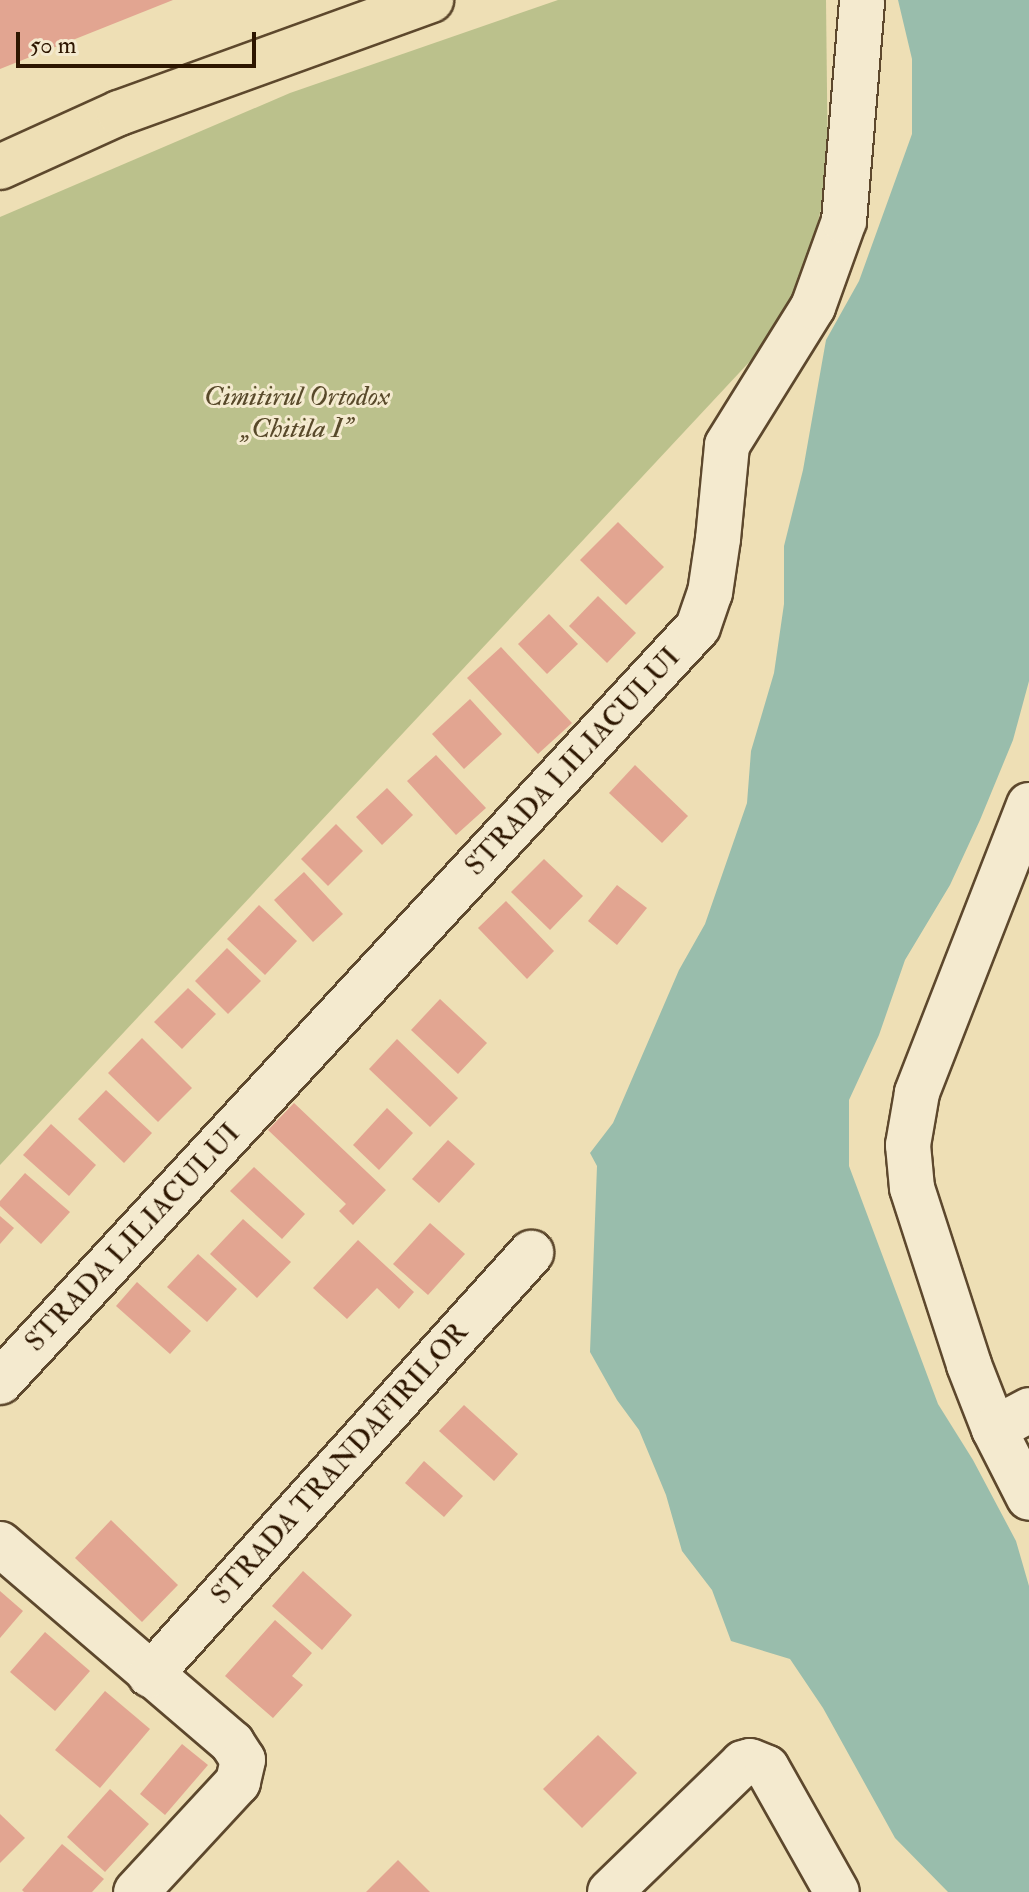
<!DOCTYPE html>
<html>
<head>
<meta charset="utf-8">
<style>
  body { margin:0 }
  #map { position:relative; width:1029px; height:1892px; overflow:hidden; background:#eedfb5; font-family:"IM FELL Double Pica",serif }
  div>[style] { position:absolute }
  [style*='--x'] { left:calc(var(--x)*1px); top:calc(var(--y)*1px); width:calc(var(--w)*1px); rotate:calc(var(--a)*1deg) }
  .green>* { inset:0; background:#bbc18c }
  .water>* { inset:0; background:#99bdac }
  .building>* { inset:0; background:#e2a591 }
  .roads { filter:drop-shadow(2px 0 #5d482d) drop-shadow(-2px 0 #5d482d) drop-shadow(0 2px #5d482d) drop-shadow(0 -2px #5d482d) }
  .minor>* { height:44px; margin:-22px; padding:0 22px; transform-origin:22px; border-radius:22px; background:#f4eacf }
  .major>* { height:44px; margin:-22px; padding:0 22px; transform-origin:22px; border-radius:22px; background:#eedfb5 }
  span { translate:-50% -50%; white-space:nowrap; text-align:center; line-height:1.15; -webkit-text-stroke:6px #f4eacf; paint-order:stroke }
  .park-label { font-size:28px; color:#58492a; font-style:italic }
  .street-label { font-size:28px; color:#2d1600 }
  .scale { position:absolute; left:16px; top:32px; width:240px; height:36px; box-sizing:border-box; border:4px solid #2d1600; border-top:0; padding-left:10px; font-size:24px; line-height:28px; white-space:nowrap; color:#2d1600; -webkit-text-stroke:6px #f4eacf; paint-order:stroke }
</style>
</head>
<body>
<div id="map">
  <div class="green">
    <i style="clip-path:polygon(558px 0,826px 0,828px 181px,807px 265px,781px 328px,0 1165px,0 217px,290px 93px)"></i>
  </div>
  <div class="water">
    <i style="clip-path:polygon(898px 0,1029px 0,1029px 681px,1013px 740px,980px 820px,950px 885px,905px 960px,879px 1035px,849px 1100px,849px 1166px,938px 1404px,973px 1460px,1016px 1541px,1029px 1586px,1029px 1892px,948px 1892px,895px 1838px,823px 1708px,790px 1659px,731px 1641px,712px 1590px,682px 1551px,666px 1495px,639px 1430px,617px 1400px,590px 1352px,597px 1166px,590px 1153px,613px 1123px,679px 970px,705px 924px,747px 803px,751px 751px,774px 673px,784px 604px,784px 546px,803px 470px,826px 340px,859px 281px,912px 134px,912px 59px)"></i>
  </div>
  <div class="building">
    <i style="clip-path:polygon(0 0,173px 0,0 69px)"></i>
    <i style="clip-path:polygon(618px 522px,664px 567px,626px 605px,580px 560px)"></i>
    <i style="clip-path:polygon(598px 596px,636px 633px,607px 663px,569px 626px)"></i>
    <i style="clip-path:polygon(549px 614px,578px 644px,547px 674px,518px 644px)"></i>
    <i style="clip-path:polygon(501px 647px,572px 723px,538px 754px,467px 678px)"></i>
    <i style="clip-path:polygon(470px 699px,502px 734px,464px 769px,432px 734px)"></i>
    <i style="clip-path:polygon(436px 755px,486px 808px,456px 835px,407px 781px)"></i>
    <i style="clip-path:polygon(635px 765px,688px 816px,662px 843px,609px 793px)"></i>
    <i style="clip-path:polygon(387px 788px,413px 815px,382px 845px,356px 817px)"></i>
    <i style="clip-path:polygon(336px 824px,363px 851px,328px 886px,301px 859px)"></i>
    <i style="clip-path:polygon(544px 859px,583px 896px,550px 930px,511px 892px)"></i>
    <i style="clip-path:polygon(304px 872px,343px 914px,313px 942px,274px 900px)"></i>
    <i style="clip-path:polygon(617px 885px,647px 908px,617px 945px,588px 921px)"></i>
    <i style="clip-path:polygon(506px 901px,554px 951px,527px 979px,478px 928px)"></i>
    <i style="clip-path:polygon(259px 905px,297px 941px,265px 975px,227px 939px)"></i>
    <i style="clip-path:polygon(227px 948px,261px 981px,228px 1014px,195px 981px)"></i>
    <i style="clip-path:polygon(188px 988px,216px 1014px,182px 1049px,154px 1022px)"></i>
    <i style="clip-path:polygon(440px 999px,487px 1043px,458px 1074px,411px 1030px)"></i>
    <i style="clip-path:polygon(142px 1038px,192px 1088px,158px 1122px,108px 1073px)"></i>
    <i style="clip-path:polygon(397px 1039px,458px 1098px,430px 1127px,369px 1069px)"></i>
    <i style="clip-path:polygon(106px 1090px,152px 1133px,124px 1163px,78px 1119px)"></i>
    <i style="clip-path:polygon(294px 1103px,386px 1190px,353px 1225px,339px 1211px,346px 1204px,268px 1130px)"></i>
    <i style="clip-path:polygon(387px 1108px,413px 1133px,379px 1170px,353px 1145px)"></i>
    <i style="clip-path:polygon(51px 1124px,96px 1165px,69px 1196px,23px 1155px)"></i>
    <i style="clip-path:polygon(448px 1140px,475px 1164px,439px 1203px,412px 1179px)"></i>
    <i style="clip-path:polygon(254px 1167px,305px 1214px,282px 1239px,230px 1191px)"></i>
    <i style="clip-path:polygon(25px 1173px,70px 1212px,41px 1244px,0 1206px,0 1201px)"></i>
    <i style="clip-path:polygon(0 1216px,14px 1228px,0 1244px)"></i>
    <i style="clip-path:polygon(243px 1219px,291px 1262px,257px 1298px,210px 1254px)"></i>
    <i style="clip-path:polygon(430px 1223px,465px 1254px,428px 1295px,393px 1264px)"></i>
    <i style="clip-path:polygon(358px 1240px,414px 1292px,399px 1309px,377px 1288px,347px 1319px,313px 1288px)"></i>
    <i style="clip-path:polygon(198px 1254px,237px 1289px,207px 1322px,167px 1287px)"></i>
    <i style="clip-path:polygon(137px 1282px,191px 1331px,170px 1354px,116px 1306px)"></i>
    <i style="clip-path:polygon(464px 1405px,518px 1454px,494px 1481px,439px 1431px)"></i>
    <i style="clip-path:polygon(424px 1461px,463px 1496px,444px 1517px,405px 1483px)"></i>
    <i style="clip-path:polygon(111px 1520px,178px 1585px,142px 1622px,75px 1558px)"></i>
    <i style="clip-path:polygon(303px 1571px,352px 1615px,322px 1650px,272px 1606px)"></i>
    <i style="clip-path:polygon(0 1591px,23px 1611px,0 1638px)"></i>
    <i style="clip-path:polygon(275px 1620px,312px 1653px,292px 1676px,303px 1685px,273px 1718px,225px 1676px)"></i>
    <i style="clip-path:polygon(45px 1632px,90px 1671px,55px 1711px,10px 1672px)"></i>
    <i style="clip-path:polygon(105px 1691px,150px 1729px,100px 1788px,55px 1750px)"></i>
    <i style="clip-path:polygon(598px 1735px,637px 1773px,582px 1828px,543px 1789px)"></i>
    <i style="clip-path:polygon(182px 1744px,208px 1765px,165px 1815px,140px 1794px)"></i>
    <i style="clip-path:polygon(110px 1789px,149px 1824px,105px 1872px,67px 1837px)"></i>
    <i style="clip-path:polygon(0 1814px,25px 1838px,0 1863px)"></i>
    <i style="clip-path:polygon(62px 1844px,104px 1879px,92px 1892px,24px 1892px,22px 1890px)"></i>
    <i style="clip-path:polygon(398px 1860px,430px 1892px,366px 1892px)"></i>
  </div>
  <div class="roads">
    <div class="minor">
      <i style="--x:1029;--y:805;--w:309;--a:111.3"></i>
      <i style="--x:917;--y:1093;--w:53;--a:99.8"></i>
      <i style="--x:908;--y:1145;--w:43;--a:84.7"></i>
      <i style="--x:912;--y:1188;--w:186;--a:72.1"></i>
      <i style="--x:969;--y:1365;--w:69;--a:68.7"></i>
      <i style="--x:994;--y:1429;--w:77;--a:63.1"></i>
      <i style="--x:0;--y:1382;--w:1028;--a:-47.25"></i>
      <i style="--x:698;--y:627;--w:36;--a:-71"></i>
      <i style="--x:710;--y:593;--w:55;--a:-81.6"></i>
      <i style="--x:718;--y:539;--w:94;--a:-84.5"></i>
      <i style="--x:727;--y:445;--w:163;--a:-58.1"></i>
      <i style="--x:813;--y:307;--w:91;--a:-70.2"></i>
      <i style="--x:844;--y:221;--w:222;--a:-85.3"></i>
      <i style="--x:994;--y:1429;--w:40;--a:-28"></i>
      <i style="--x:0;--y:1544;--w:306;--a:40.6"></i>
      <i style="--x:232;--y:1743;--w:20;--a:57"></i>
      <i style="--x:243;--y:1760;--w:23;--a:103"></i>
      <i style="--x:238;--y:1782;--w:150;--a:132.8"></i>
      <i style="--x:150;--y:1675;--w:569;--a:-47.92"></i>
      <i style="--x:610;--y:1892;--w:185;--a:-44.1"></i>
      <i style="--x:743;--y:1763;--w:7;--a:-16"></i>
      <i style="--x:750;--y:1761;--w:18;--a:22"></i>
      <i style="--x:767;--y:1768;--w:142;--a:60.6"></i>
    </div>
    <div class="major">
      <i style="--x:0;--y:167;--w:131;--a:-24.4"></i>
      <i style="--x:119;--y:113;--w:332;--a:-19.9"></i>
    </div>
  </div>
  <div class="park-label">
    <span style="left:297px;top:413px">Cimitirul Ortodox<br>„Chitila I”</span>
  </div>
  <div class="street-label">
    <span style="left:573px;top:762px;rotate:-47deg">STRADA LILIACULUI</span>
    <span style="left:133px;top:1238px;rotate:-47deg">STRADA LILIACULUI</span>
    <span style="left:340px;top:1464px;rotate:-48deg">STRADA TRANDAFIRILOR</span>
  </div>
  <div class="scale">50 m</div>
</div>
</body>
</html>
